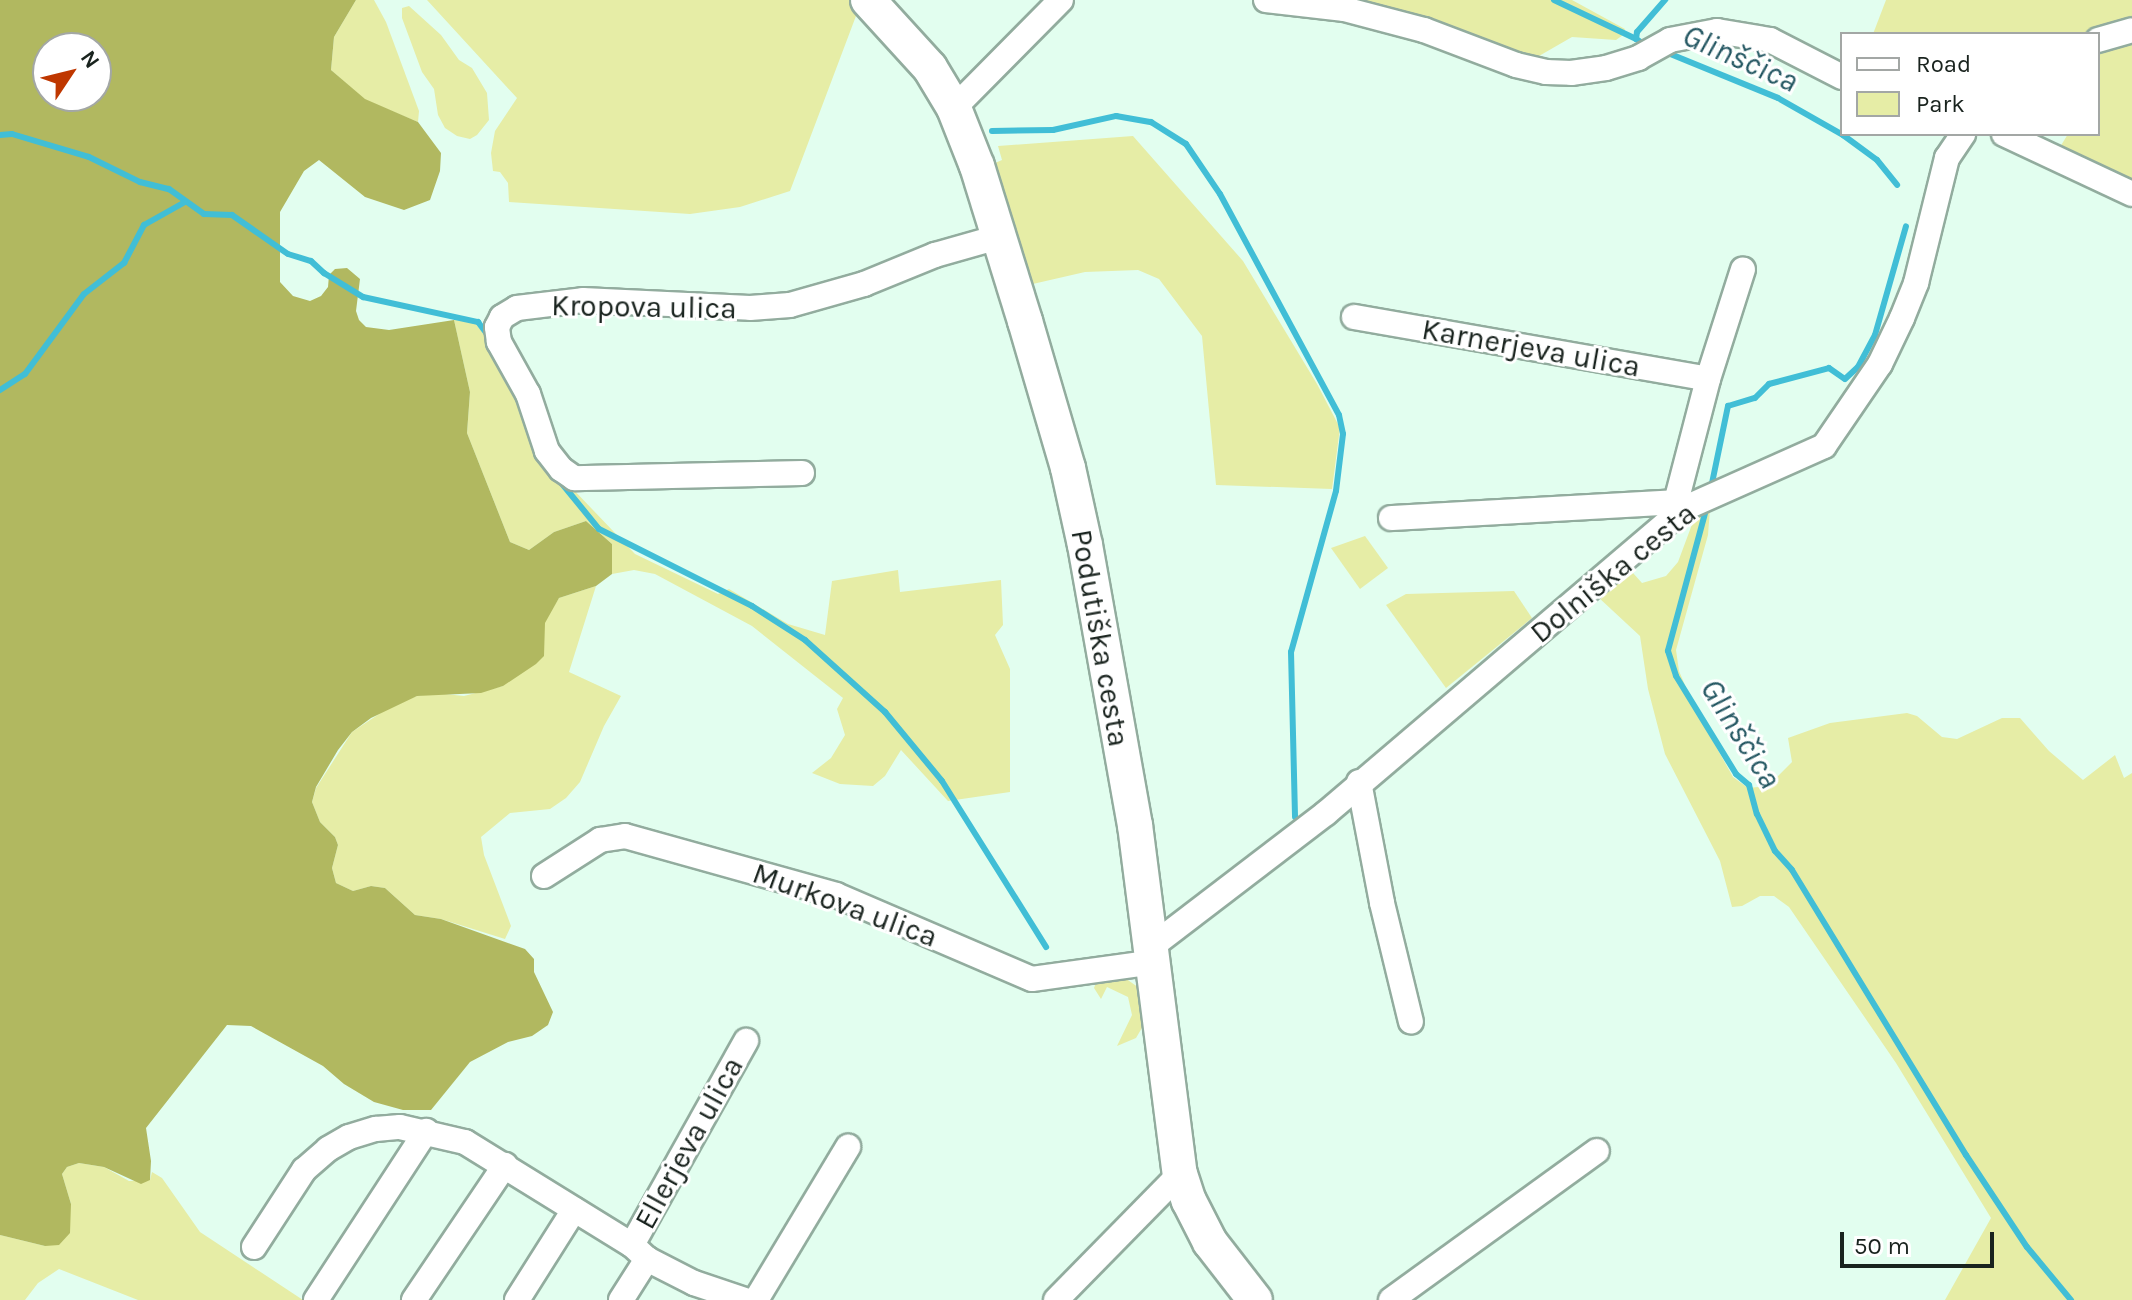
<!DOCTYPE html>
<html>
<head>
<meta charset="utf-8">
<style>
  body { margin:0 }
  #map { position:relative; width:2132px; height:1300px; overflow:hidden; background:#e2feef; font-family:Karla,sans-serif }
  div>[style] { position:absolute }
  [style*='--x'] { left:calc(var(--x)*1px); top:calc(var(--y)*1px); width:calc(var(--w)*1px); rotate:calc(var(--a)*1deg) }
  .green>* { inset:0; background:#e6eda6 }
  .forest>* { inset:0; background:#b1b860 }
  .stream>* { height:6px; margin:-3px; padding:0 3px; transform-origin:3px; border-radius:3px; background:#41bed6 }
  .roads { filter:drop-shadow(2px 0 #92ac9e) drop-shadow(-2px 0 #92ac9e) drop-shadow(0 2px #92ac9e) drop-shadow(0 -2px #92ac9e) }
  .street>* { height:24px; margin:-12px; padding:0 12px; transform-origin:12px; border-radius:12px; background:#fff }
  .secondary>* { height:34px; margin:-17px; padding:0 17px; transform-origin:17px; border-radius:17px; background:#fff }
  span { translate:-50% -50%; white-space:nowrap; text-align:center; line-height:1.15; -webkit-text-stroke:6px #fff; paint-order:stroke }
  .street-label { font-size:30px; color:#19231e }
  .water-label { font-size:32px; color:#245762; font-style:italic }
  .legend { position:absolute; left:1840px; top:32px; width:260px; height:104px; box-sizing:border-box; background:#fff; border:2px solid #a3a7a5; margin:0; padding:10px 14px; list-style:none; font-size:24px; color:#19231e }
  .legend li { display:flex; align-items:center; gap:16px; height:40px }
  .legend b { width:40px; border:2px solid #a3a7a5 }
  .north { position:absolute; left:32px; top:32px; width:80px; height:80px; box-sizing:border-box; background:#fff; border:2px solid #a3a7a5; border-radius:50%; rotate:55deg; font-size:22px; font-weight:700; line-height:32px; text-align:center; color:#19231e }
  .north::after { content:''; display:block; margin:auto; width:28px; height:36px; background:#bf3700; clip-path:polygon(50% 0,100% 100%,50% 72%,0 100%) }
  .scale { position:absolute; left:1840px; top:1232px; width:154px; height:36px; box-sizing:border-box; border:4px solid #19231e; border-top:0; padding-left:10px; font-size:24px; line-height:28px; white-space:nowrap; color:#19231e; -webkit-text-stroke:6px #fff; paint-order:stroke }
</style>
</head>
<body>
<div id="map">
  <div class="green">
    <i style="clip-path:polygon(356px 0,374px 0,386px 22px,419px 111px,418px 122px,365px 100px,331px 70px,334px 37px)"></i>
    <i style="clip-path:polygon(427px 0,851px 0,859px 8px,790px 191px,740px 207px,690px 214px,509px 202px,508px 183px,500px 172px,493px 171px,491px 153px,495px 131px,517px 98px)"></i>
    <i style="clip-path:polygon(1323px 0,1572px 0,1625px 29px,1623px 35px,1616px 40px,1572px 37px,1539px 56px,1513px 56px)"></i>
    <i style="clip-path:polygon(1886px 0,2132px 0,2132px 25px,2098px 34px,1873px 34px)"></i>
    <i style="clip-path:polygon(409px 6px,441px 35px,459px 60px,472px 68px,487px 93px,489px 120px,477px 135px,470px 139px,457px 136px,445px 128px,438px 115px,434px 89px,422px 72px,402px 18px,402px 8px)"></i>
    <i style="clip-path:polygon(2132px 37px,2132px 187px,2057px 152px,2068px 134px,2098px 134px,2098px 47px)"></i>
    <i style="clip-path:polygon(1133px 136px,1243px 261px,1317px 384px,1340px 428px,1332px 489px,1216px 485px,1202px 336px,1159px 279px,1138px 270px,1085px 272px,1024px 286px,988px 166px,1002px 160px,998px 146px)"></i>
    <i style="clip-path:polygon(454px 320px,473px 321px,492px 343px,571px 487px,635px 554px,718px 594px,729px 589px,788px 624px,825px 635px,832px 581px,898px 570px,900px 592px,1001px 580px,1003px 625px,995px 635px,1010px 669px,1010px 792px,948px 801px,901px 750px,885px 776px,873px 786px,840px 784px,812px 773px,831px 758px,845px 735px,837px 709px,843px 698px,752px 626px,655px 574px,634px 570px,612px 574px,612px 544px,586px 521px,554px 532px,529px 550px,510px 542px,467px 433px,470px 392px)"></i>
    <i style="clip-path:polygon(1710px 509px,1708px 535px,1676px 650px,1679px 671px,1696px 711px,1733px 777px,1748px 788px,1768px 786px,1792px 762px,1788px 738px,1830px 723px,1907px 713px,1917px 716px,1942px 737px,1957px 739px,2002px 718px,2020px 718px,2049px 751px,2083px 780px,2115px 755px,2124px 778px,2132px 773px,2132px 1300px,1945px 1300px,1991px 1218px,1896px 1063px,1789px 907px,1774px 896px,1760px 896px,1742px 906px,1732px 907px,1720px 861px,1665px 754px,1648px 689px,1640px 636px,1598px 597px,1633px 573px,1642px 583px,1666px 576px,1678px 562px,1697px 511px)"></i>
    <i style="clip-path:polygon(1365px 536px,1388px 568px,1360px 589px,1331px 548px)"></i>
    <i style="clip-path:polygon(596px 586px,569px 672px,621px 696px,604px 726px,580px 782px,566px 798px,550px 809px,510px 813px,481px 837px,484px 855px,511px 926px,505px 939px,441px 919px,415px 915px,385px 888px,371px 886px,353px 891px,336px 883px,332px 868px,338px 845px,335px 837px,320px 822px,312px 802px,316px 788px,352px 732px,397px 702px,417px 696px,435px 693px,464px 696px,503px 686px,559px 598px)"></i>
    <i style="clip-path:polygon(1514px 591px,1532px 618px,1446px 688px,1386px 605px,1406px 594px)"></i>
    <i style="clip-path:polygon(1125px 978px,1142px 990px,1146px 1021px,1136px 1038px,1117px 1046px,1132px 1015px,1128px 997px,1107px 987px,1101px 999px,1094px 988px,1097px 980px)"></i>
    <i style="clip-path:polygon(79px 1163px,104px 1167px,129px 1181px,150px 1180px,152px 1172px,162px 1178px,200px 1232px,303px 1300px,138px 1300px,59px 1269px,38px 1283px,25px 1300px,0 1300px,0 1235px,45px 1246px,71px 1204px,62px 1174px,67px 1167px)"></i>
  </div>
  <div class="forest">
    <i style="clip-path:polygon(evenodd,0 0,356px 0,334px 37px,331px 70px,365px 99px,418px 122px,441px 153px,440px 171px,430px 200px,404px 210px,365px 197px,319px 160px,304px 171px,280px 212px,280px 282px,293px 296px,310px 301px,321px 296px,328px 287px,329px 275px,335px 269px,347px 268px,360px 279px,356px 311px,359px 320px,366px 327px,389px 330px,454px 320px,470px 392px,467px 433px,510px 542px,529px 550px,554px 532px,586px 521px,612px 544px,612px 574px,596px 586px,559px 598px,545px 623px,544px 656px,536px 664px,503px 686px,481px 693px,417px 696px,371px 718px,352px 732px,338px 750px,316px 787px,312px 802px,320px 822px,335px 837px,338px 845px,332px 868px,336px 883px,353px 891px,371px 886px,385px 888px,415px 915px,441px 919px,525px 949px,534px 959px,534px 972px,553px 1012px,548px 1025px,532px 1036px,508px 1042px,470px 1062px,431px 1110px,403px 1110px,374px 1102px,344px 1084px,323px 1066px,251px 1026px,227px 1025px,146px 1128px,151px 1161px,150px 1180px,141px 1184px,104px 1167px,79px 1163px,67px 1167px,62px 1174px,71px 1204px,70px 1233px,59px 1245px,45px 1246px,0 1235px,0 0,48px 48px,96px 48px,96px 96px,48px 96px,48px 48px)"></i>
  </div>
  <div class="stream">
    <i style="--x:1554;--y:0;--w:91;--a:25.4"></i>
    <i style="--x:1645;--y:45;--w:11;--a:-146"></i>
    <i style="--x:1636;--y:39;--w:7;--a:-82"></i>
    <i style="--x:1637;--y:32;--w:43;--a:-48.8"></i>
    <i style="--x:1663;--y:51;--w:124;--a:22.2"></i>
    <i style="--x:1778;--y:98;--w:75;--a:29.6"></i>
    <i style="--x:1843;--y:135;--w:42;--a:36.3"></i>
    <i style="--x:1877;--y:160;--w:32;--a:51"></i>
    <i style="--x:992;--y:131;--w:61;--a:-0.9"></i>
    <i style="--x:1053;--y:130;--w:65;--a:-12.5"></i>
    <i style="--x:1116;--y:116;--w:36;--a:10"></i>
    <i style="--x:1151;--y:122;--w:41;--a:32.2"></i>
    <i style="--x:1186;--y:144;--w:60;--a:55.8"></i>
    <i style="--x:1220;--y:194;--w:251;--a:61.7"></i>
    <i style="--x:1339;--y:415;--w:19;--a:78"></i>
    <i style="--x:1343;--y:434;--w:57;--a:97"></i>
    <i style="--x:1336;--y:491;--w:167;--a:105.6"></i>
    <i style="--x:1291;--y:652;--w:165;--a:88.6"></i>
    <i style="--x:0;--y:135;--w:12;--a:-5"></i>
    <i style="--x:12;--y:134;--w:80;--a:16.6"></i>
    <i style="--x:89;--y:157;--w:57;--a:26.1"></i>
    <i style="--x:140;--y:182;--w:30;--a:14"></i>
    <i style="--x:169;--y:189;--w:43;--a:35.5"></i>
    <i style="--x:204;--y:214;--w:28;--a:2"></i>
    <i style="--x:232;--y:215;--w:68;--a:34.9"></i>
    <i style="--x:288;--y:254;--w:24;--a:17"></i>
    <i style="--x:311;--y:261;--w:18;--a:43"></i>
    <i style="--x:324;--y:273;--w:46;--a:31.6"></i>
    <i style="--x:363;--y:297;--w:118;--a:12.3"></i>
    <i style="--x:478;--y:322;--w:20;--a:53"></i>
    <i style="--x:0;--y:390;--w:30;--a:-33"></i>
    <i style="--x:25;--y:374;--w:99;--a:-53.6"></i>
    <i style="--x:84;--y:294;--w:51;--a:-37.8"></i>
    <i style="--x:124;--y:263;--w:43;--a:-62.2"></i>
    <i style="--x:144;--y:225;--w:47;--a:-29.3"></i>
    <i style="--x:559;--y:480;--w:63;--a:50.8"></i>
    <i style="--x:599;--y:529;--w:171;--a:26.7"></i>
    <i style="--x:752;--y:606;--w:63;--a:32.7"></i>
    <i style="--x:805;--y:640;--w:108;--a:42"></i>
    <i style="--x:885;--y:712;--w:89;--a:50.4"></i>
    <i style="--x:942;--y:781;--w:196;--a:57.9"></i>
    <i style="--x:1711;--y:488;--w:84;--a:-78.3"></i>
    <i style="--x:1728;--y:406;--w:28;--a:-17"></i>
    <i style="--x:1755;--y:398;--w:20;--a:-45"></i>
    <i style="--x:1769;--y:384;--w:62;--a:-14.9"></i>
    <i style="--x:1829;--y:368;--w:19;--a:35"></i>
    <i style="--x:1845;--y:379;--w:18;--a:-43"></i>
    <i style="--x:1858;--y:367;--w:36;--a:-62"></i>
    <i style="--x:1875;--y:335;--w:113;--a:-74.1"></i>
    <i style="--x:1707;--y:506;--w:150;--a:105.1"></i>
    <i style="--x:1668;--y:651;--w:26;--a:72"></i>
    <i style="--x:1676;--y:676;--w:115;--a:58.5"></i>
    <i style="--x:1736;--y:774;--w:17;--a:40"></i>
    <i style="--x:1749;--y:785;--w:30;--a:75"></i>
    <i style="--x:1757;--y:814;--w:41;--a:64.1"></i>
    <i style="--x:1775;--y:851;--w:25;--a:48"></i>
    <i style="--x:1792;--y:870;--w:334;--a:58.6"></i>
    <i style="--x:1966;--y:1155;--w:110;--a:56.5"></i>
    <i style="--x:2027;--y:1247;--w:69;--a:50.3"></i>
  </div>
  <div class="roads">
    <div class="street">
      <i style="--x:1266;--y:0;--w:79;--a:6.6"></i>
      <i style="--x:1344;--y:9;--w:83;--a:14.7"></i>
      <i style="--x:1424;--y:30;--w:98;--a:20.8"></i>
      <i style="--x:1516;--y:65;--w:31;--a:13"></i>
      <i style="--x:1546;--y:72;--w:25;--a:2"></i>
      <i style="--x:1571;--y:73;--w:35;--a:-8"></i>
      <i style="--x:1606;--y:68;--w:34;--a:-17"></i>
      <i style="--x:1638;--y:58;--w:37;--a:-29"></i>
      <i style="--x:1670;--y:40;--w:48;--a:-10.8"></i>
      <i style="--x:1717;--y:31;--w:54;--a:9.6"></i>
      <i style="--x:1770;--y:40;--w:81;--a:27.2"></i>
      <i style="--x:2098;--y:40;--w:35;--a:-16"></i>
      <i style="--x:954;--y:108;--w:152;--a:-45.3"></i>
      <i style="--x:2004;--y:134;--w:141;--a:25.1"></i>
      <i style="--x:1354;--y:317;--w:359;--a:9.9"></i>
      <i style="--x:802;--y:473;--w:228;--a:178.7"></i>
      <i style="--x:574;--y:478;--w:16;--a:-145"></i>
      <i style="--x:561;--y:469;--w:23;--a:-128"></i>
      <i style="--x:547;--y:451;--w:60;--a:-108.4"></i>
      <i style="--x:528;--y:394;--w:60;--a:-119.1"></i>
      <i style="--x:499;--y:342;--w:15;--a:-98"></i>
      <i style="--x:497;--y:327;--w:11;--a:-63"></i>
      <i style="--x:502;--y:317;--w:17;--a:-31"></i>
      <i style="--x:517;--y:308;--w:66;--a:-6.9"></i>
      <i style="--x:583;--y:300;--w:167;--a:2.7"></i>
      <i style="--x:750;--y:308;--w:40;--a:-4.3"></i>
      <i style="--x:790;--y:305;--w:77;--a:-15.8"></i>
      <i style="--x:864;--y:284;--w:77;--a:-22.2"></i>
      <i style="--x:935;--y:255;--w:66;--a:-15.9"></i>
      <i style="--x:1685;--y:508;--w:11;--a:-146"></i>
      <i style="--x:1676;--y:502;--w:127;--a:-75.4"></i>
      <i style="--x:1708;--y:379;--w:115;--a:-72.3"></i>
      <i style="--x:1391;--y:518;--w:285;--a:-3.2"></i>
      <i style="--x:1359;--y:782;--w:123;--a:79.2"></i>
      <i style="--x:1382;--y:903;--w:122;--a:76.3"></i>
      <i style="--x:544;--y:876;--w:67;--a:-32.7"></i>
      <i style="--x:600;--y:840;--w:25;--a:-9"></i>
      <i style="--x:625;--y:836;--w:219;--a:15.6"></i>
      <i style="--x:836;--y:895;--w:213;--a:23.2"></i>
      <i style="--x:1032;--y:979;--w:123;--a:-7.9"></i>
      <i style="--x:1151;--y:947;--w:220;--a:-37.4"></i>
      <i style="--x:1326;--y:813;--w:471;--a:-40.4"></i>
      <i style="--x:1685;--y:508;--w:152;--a:-24"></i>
      <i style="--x:1824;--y:446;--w:99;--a:-55.7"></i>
      <i style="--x:1880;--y:364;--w:51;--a:-64.4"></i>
      <i style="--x:1902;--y:318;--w:38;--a:-68"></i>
      <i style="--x:1916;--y:283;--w:129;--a:-76.1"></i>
      <i style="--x:1947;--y:158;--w:29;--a:-56"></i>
      <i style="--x:632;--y:1245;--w:234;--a:-60.8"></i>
      <i style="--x:254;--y:1247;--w:92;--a:-57"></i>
      <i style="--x:304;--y:1170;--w:32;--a:-41"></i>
      <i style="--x:328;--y:1149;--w:24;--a:-30"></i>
      <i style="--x:349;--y:1137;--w:28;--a:-17"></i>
      <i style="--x:376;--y:1129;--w:24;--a:-5"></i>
      <i style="--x:400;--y:1127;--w:67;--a:13"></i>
      <i style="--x:465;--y:1142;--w:196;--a:31.7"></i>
      <i style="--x:632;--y:1245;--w:21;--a:43"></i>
      <i style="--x:647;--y:1259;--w:53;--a:27.1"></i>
      <i style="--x:694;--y:1283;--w:54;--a:18.4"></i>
      <i style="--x:316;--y:1300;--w:202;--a:-56.9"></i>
      <i style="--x:414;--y:1300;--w:163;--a:-56"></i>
      <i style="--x:517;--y:1300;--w:107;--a:-57.7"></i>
      <i style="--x:621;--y:1300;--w:49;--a:-57.6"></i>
      <i style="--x:756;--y:1300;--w:179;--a:-59"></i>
      <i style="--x:1056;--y:1300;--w:177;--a:-45.5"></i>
      <i style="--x:1391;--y:1300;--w:254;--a:-35.9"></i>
    </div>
    <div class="secondary">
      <i style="--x:868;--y:0;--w:92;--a:47.6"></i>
      <i style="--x:930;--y:68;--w:47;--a:59"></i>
      <i style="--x:954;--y:108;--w:62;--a:68.4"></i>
      <i style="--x:977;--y:166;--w:162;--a:72.8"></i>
      <i style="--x:1025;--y:321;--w:153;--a:73.7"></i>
      <i style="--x:1068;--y:468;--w:79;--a:77.6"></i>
      <i style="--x:1085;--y:545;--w:284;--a:79.9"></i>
      <i style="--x:1135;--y:825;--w:352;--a:82.7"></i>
      <i style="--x:1180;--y:1174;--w:28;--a:72"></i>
      <i style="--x:1189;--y:1201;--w:46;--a:62.9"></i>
      <i style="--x:1210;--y:1242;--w:73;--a:52.2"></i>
    </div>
  </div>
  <div class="street-label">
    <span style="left:644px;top:307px;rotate:1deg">Kropova ulica</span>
    <span style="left:1531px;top:348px;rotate:10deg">Karnerjeva ulica</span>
    <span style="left:1613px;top:573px;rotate:-39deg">Dolniška cesta</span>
    <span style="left:1100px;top:638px;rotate:80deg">Podutiška cesta</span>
    <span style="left:845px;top:905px;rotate:20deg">Murkova ulica</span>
    <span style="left:689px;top:1143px;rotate:-61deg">Ellerjeva ulica</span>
  </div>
  <div class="water-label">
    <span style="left:1740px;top:59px;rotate:24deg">Glinščica</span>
    <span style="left:1740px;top:734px;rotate:58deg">Glinščica</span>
  </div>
  <ul class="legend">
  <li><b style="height:10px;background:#fff"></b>Road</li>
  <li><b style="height:22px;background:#e6eda6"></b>Park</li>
  </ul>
  <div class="north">N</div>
  <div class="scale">50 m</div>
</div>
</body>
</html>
